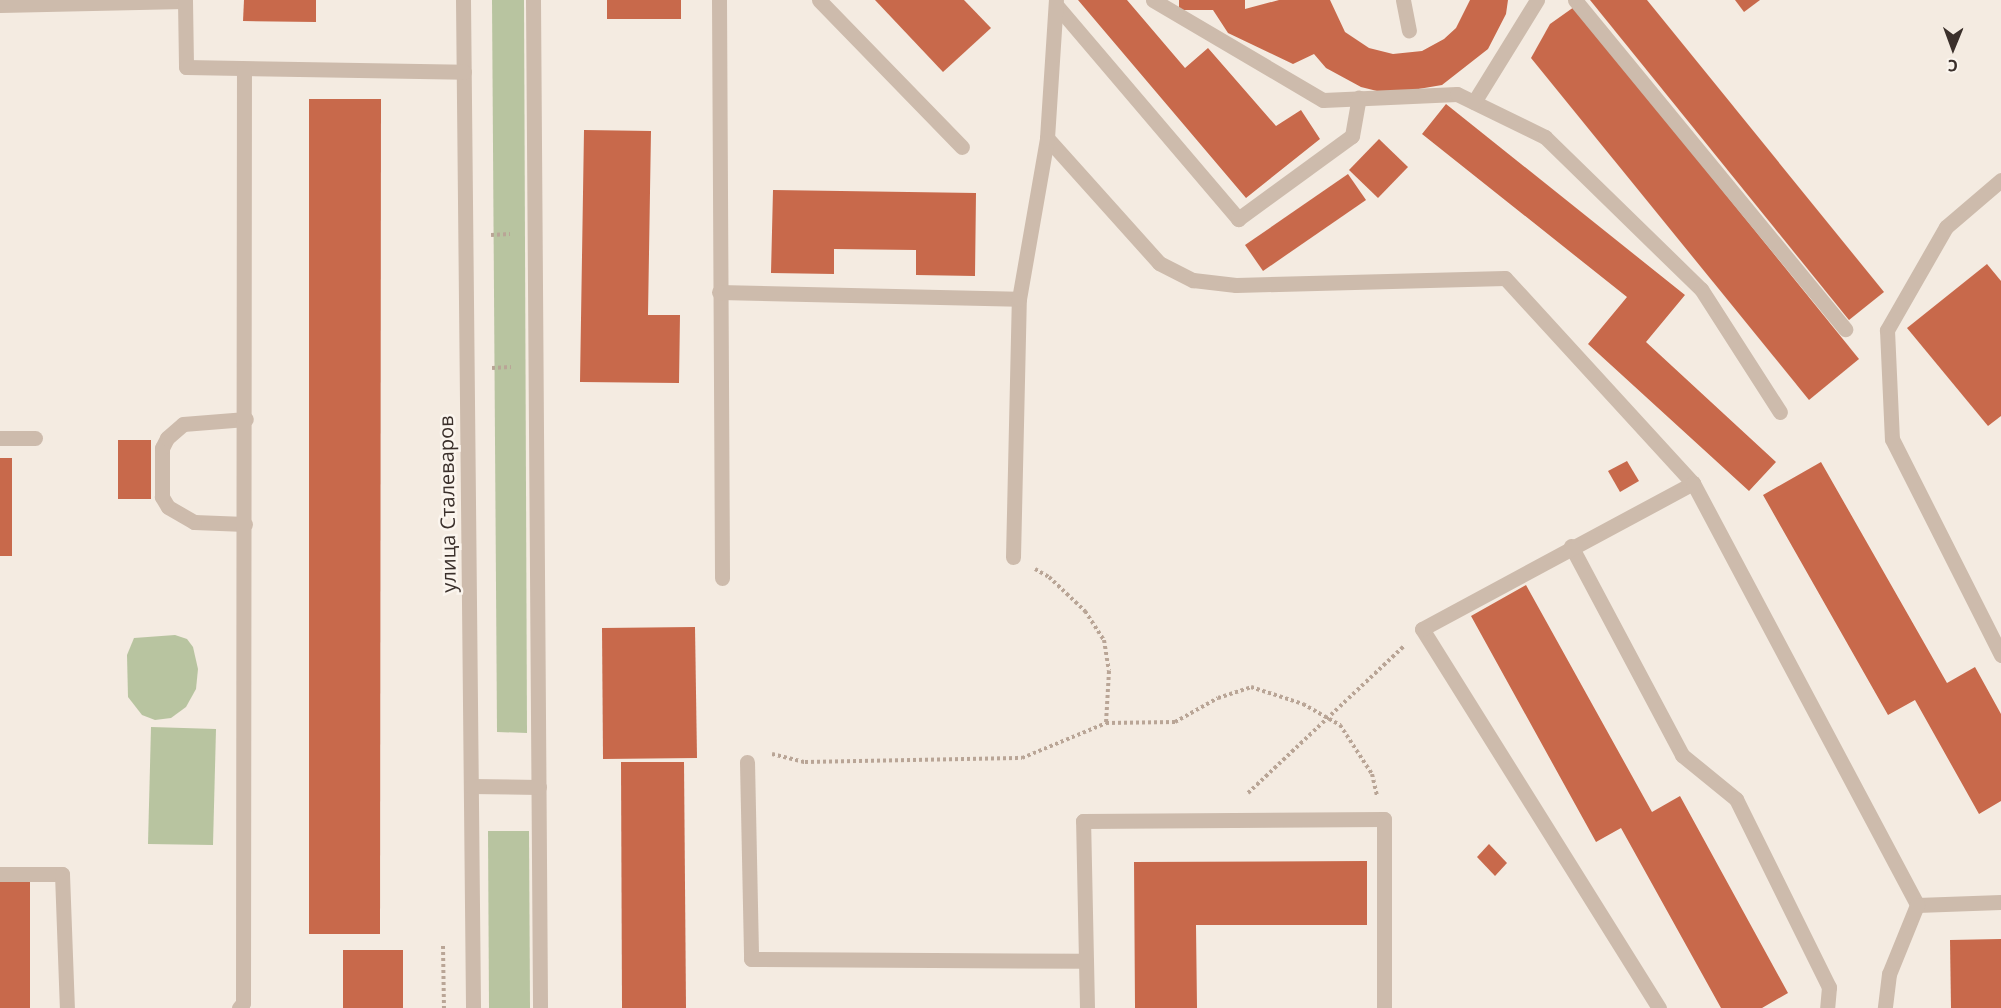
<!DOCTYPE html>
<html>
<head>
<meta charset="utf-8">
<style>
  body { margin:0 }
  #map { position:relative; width:2001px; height:1008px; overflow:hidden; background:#f4ebe1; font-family:"Open Sans",sans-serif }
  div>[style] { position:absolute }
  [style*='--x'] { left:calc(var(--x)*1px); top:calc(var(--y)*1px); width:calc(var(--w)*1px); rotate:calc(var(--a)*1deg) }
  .green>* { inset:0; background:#b8c4a0 }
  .building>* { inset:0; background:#c8694b }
  .path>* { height:4px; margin-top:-2px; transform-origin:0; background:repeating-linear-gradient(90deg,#b9a596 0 3px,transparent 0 6px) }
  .minor>* { height:15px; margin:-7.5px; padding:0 7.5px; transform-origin:7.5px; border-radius:7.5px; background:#cdbbac }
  span { translate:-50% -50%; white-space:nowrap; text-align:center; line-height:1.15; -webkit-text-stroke:5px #fbf5ee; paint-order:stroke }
  .street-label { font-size:20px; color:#3b302b }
  .north { position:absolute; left:1923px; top:18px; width:60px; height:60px; -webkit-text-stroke:4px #fbf5ee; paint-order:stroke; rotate:181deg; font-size:16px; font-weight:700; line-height:24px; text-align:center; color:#3b302b }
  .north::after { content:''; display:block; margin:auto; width:21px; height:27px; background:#3b302b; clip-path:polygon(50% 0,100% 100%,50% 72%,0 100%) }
</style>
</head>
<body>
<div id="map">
  <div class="green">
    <i style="clip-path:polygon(492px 0,524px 0,527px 733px,497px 732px)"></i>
    <i style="clip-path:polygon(175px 635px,187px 639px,193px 647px,198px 669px,196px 689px,186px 707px,171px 718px,155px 720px,142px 715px,128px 697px,127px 655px,134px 638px)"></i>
    <i style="clip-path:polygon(151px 727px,216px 729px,213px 845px,148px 844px)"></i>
    <i style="clip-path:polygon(488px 831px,529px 831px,530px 1008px,489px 1008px)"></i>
  </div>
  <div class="building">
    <i style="clip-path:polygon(244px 0,316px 0,316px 22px,243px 21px)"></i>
    <i style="clip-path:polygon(607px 0,681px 0,681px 19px,607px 19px)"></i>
    <i style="clip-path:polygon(875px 0,964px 0,991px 28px,943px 72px)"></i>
    <i style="clip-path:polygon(1078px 0,1127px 0,1185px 68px,1208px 48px,1276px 126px,1301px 110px,1320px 139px,1246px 198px)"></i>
    <i style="clip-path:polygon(1179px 0,1245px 0,1245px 9px,1279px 0,1330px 0,1345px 32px,1369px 48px,1393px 54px,1422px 51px,1444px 39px,1456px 28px,1470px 0,1508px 0,1506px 14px,1488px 49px,1442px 85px,1389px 94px,1361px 87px,1326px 68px,1314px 54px,1293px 64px,1228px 33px,1213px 10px,1179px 10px)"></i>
    <i style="clip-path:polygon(1590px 0,1647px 0,1884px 292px,1849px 320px)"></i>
    <i style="clip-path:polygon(1735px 0,1760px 0,1744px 12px)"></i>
    <i style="clip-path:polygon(1574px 7px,1859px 359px,1809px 400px,1531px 58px,1550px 24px)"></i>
    <i style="clip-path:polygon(309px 99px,381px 99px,380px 934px,309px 934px)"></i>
    <i style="clip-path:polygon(1446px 104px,1685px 295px,1646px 342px,1776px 462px,1749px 491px,1588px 344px,1627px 297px,1422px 134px)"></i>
    <i style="clip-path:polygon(584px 130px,651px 131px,648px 315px,680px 315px,679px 383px,580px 382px)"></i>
    <i style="clip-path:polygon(1379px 139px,1408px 167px,1378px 198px,1349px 170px)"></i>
    <i style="clip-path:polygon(1348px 174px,1366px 200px,1263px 271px,1245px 245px)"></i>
    <i style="clip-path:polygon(773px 190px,976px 193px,975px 276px,916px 275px,916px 250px,834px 249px,834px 274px,771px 273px)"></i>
    <i style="clip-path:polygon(1987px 264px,2001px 281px,2001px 416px,1988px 426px,1907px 328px)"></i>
    <i style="clip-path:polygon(118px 440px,151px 440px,151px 499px,118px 499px)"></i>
    <i style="clip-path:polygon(0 458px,12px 458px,12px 556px,0 556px)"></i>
    <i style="clip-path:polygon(1627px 461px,1639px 481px,1620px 492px,1608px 471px)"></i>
    <i style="clip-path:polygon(1821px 462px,1947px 683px,1975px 667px,2001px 714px,2001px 801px,1979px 814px,1915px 700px,1888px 715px,1763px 495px)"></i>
    <i style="clip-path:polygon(1526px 585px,1652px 812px,1680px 796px,1788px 993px,1762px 1008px,1721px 1008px,1621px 828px,1596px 842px,1471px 616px)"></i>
    <i style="clip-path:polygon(695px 627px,697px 758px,603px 759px,602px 628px)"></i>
    <i style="clip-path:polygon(621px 762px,684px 762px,686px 1008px,622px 1008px)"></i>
    <i style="clip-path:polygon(1489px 844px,1507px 863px,1495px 876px,1477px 857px)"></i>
    <i style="clip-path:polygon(1367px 861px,1367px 925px,1196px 925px,1197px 1008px,1135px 1008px,1134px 862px)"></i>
    <i style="clip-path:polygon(0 881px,30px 881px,30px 1008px,0 1008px)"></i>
    <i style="clip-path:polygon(2001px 939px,2001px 1008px,1951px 1008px,1950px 940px)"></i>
    <i style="clip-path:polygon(343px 950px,403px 950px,403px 1008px,343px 1008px)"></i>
  </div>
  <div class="path">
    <i style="--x:491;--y:235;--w:19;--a:-3"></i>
    <i style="--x:492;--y:368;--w:19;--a:-3"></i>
    <i style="--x:1035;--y:569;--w:16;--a:30"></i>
    <i style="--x:1049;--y:577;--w:50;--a:43.4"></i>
    <i style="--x:1085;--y:611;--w:35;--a:57"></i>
    <i style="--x:1104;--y:640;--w:31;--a:81"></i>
    <i style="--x:1109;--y:671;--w:52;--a:93.3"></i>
    <i style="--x:1106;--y:723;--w:69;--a:-0.8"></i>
    <i style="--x:1175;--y:722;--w:49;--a:-29.2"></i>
    <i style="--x:1218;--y:698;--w:35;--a:-18"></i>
    <i style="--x:1251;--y:687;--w:55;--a:18.1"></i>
    <i style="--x:1303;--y:704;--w:43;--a:29.6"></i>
    <i style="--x:1340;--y:725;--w:59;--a:56.9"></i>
    <i style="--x:1372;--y:774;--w:22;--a:77"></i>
    <i style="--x:772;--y:754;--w:34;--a:14"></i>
    <i style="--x:805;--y:762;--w:217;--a:-1.1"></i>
    <i style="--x:1022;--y:758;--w:91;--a:-22.6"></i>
    <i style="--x:1248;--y:793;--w:214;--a:-43.3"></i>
    <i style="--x:443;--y:946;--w:62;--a:89.1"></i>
  </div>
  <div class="minor">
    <i style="--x:463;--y:0;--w:1008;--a:89.43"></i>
    <i style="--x:533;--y:0;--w:1008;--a:89.6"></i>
    <i style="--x:719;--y:0;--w:578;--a:89.7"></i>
    <i style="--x:819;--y:0;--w:205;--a:45.8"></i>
    <i style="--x:1153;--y:0;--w:197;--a:30.5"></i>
    <i style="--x:1323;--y:100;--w:134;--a:-2.6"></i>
    <i style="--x:1457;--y:94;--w:98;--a:26"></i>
    <i style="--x:1545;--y:137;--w:218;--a:44.3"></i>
    <i style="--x:1701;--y:289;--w:146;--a:57.3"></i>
    <i style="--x:1403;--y:0;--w:31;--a:79"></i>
    <i style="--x:1575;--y:0;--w:426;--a:50.6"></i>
    <i style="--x:0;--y:5;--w:185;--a:-1.2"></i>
    <i style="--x:185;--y:1;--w:66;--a:89.1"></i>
    <i style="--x:186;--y:67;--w:278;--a:1"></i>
    <i style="--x:1057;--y:6;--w:280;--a:49.6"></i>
    <i style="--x:1238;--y:219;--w:141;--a:-36.1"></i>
    <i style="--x:1352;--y:136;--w:39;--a:-80"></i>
    <i style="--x:1474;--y:102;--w:120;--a:-58.3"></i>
    <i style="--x:1047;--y:138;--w:168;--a:48.1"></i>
    <i style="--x:1159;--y:263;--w:38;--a:27"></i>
    <i style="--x:1193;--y:280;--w:43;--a:6.6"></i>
    <i style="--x:1236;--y:285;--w:269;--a:-1.5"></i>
    <i style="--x:1505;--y:278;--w:278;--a:47.5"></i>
    <i style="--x:2001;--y:180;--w:72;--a:139.5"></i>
    <i style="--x:1946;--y:227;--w:119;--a:119.8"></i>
    <i style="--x:1887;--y:330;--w:109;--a:87.4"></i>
    <i style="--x:1892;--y:439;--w:242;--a:63.2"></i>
    <i style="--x:719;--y:292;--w:300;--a:1.3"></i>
    <i style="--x:0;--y:438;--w:35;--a:0"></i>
    <i style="--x:245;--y:524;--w:51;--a:-177.8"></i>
    <i style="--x:194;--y:522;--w:30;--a:-150"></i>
    <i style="--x:168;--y:507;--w:12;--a:-121"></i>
    <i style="--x:162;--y:497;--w:49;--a:-90"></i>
    <i style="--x:162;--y:448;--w:11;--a:-63"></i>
    <i style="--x:167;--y:438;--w:21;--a:-41"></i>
    <i style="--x:183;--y:424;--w:63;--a:-4.5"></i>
    <i style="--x:1571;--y:546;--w:237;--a:62"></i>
    <i style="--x:1682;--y:755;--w:70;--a:39.2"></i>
    <i style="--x:1736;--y:799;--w:210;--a:63.7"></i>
    <i style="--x:1829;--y:987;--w:21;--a:95"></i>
    <i style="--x:1013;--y:557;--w:258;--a:-88.7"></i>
    <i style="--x:1019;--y:299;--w:163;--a:-80.1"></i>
    <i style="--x:1047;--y:138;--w:138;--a:-86.3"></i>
    <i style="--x:747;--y:762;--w:197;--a:88.8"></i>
    <i style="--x:751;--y:959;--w:335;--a:0.3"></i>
    <i style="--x:471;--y:786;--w:68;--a:0.8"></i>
    <i style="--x:0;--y:874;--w:62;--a:0"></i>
    <i style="--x:62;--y:874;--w:134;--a:87.9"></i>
    <i style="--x:1917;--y:905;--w:84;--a:-2"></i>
    <i style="--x:239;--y:1008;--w:6;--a:-51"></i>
    <i style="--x:243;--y:1003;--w:934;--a:-89.94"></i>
    <i style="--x:1087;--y:1008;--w:187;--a:-91.2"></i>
    <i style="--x:1083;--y:821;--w:301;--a:-0.4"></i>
    <i style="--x:1384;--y:819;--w:189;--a:90"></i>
    <i style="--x:1659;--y:1008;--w:447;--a:-122"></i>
    <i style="--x:1422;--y:629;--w:308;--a:-28.3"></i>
    <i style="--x:1693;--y:483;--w:478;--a:62"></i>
    <i style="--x:1917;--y:905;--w:74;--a:112.1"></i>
    <i style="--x:1889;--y:974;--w:34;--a:97"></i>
  </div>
  <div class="street-label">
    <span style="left:447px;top:504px;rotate:-91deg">улица Сталеваров</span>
  </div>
  <div class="north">С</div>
</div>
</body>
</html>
